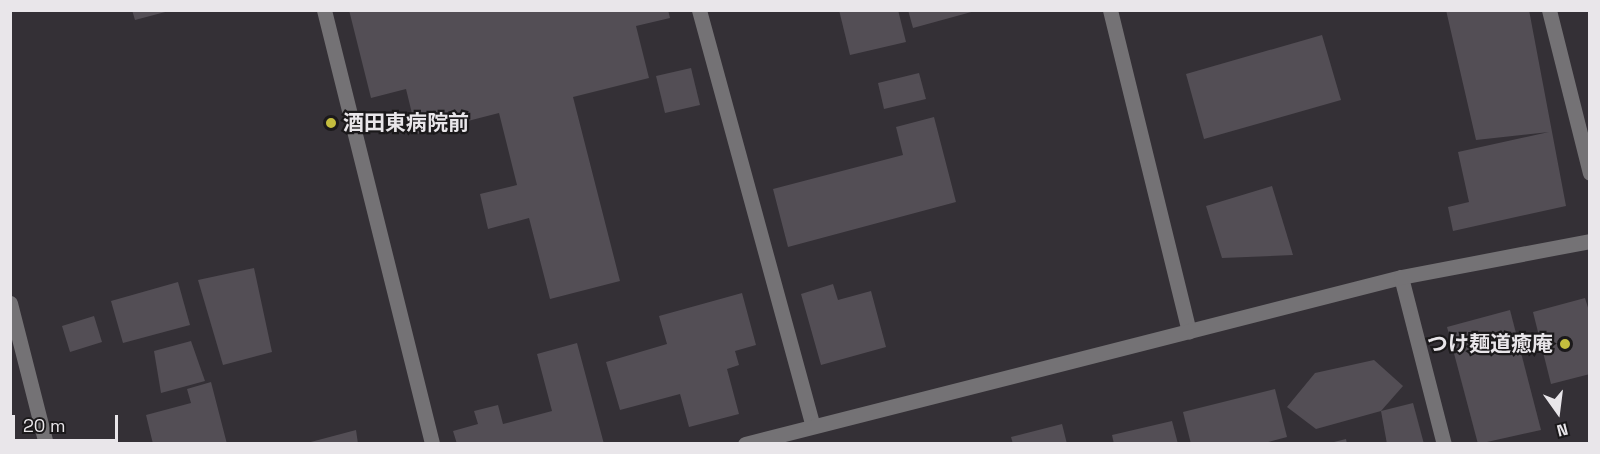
<!DOCTYPE html>
<html>
<head>
<meta charset="utf-8">
<style>
  body { margin:0 }
  #map { position:relative; width:1600px; height:454px; overflow:hidden; background:#343036; font-family:"Space Grotesk","Noto Sans JP",sans-serif }
  div>[style] { position:absolute }
  [style*='--x'] { left:calc(var(--x)*1px); top:calc(var(--y)*1px); width:calc(var(--w)*1px); rotate:calc(var(--a)*1deg) }
  .building>* { inset:0; background:#534e55 }
  .minor>* { height:15px; margin:-7.5px; padding:0 7.5px; transform-origin:7.5px; border-radius:7.5px; background:#747275 }
  .dots>* { width:16px; height:16px; translate:-50% -50%; box-sizing:border-box; border:3px solid #1b191b; border-radius:50% }
  span { translate:-50% -50%; white-space:nowrap; text-align:center; line-height:1.15; -webkit-text-stroke:4.5px #1b191b; paint-order:stroke }
  .poi-label { font-size:21px; color:#e9e6ea; font-weight:700 }
  .left { translate:0 -50%; text-align:left }
  .right { translate:-100% -50%; text-align:right }
  .frame { position:absolute; inset:0; border:12px solid #e9e6ea; pointer-events:none }
  .north { position:absolute; left:1528px; top:382px; width:60px; height:60px; -webkit-text-stroke:4px #1b191b; paint-order:stroke; rotate:166deg; font-size:16px; font-weight:700; line-height:24px; text-align:center; color:#e9e6ea }
  .north::after { content:''; display:block; margin:auto; width:21px; height:27px; background:#e9e6ea; clip-path:polygon(50% 0,100% 100%,50% 72%,0 100%) }
  .scale { position:absolute; left:12px; top:415px; width:106px; height:27px; box-sizing:border-box; border:3px solid #e9e6ea; border-top:0; padding-left:8px; font-size:18px; line-height:21px; white-space:nowrap; color:#e9e6ea; -webkit-text-stroke:4px #1b191b; paint-order:stroke }
</style>
</head>
<body>
<div id="map">
  <div class="building">
    <i style="clip-path:polygon(132px 10px,169px 10px,169px 11px,135px 20px)"></i>
    <i style="clip-path:polygon(349px 10px,668px 10px,670px 18px,636px 26px,649px 78px,573px 97px,620px 281px,550px 299px,529px 218px,488px 229px,480px 194px,517px 185px,499px 113px,417px 134px,406px 89px,371px 98px)"></i>
    <i style="clip-path:polygon(839px 10px,898px 10px,906px 42px,850px 55px)"></i>
    <i style="clip-path:polygon(908px 10px,975px 10px,975px 11px,913px 28px)"></i>
    <i style="clip-path:polygon(1446px 10px,1529px 10px,1566px 206px,1453px 231px,1448px 207px,1469px 202px,1458px 152px,1549px 132px,1476px 140px)"></i>
    <i style="clip-path:polygon(1322px 35px,1341px 100px,1204px 139px,1186px 74px)"></i>
    <i style="clip-path:polygon(691px 68px,700px 105px,665px 113px,656px 76px)"></i>
    <i style="clip-path:polygon(919px 73px,926px 99px,884px 109px,878px 83px)"></i>
    <i style="clip-path:polygon(934px 117px,956px 202px,788px 247px,773px 189px,903px 155px,896px 127px)"></i>
    <i style="clip-path:polygon(1272px 186px,1293px 255px,1222px 258px,1206px 206px)"></i>
    <i style="clip-path:polygon(254px 268px,272px 352px,223px 365px,198px 280px)"></i>
    <i style="clip-path:polygon(178px 282px,190px 325px,123px 343px,111px 301px)"></i>
    <i style="clip-path:polygon(833px 284px,838px 300px,871px 291px,886px 347px,821px 365px,801px 294px)"></i>
    <i style="clip-path:polygon(742px 293px,756px 345px,735px 351px,739px 365px,727px 369px,739px 414px,689px 427px,680px 394px,620px 410px,606px 362px,667px 344px,659px 316px)"></i>
    <i style="clip-path:polygon(1585px 298px,1590px 314px,1590px 374px,1551px 384px,1533px 312px)"></i>
    <i style="clip-path:polygon(1510px 310px,1541px 430px,1478px 444px,1447px 327px)"></i>
    <i style="clip-path:polygon(94px 316px,102px 342px,70px 352px,62px 326px)"></i>
    <i style="clip-path:polygon(191px 341px,205px 381px,161px 393px,154px 351px)"></i>
    <i style="clip-path:polygon(577px 343px,604px 444px,457px 444px,453px 431px,478px 424px,474px 411px,498px 405px,503px 424px,552px 411px,537px 354px)"></i>
    <i style="clip-path:polygon(1374px 360px,1403px 386px,1381px 411px,1316px 429px,1287px 407px,1315px 373px)"></i>
    <i style="clip-path:polygon(211px 382px,227px 444px,153px 444px,146px 415px,191px 403px,187px 389px)"></i>
    <i style="clip-path:polygon(1275px 389px,1287px 437px,1261px 444px,1191px 444px,1183px 412px)"></i>
    <i style="clip-path:polygon(1413px 403px,1424px 444px,1387px 444px,1381px 411px)"></i>
    <i style="clip-path:polygon(1172px 421px,1178px 444px,1114px 444px,1112px 435px)"></i>
    <i style="clip-path:polygon(1062px 424px,1067px 444px,1013px 444px,1011px 437px)"></i>
    <i style="clip-path:polygon(356px 430px,358px 444px,307px 444px,307px 443px)"></i>
    <i style="clip-path:polygon(1346px 439px,1347px 444px,1330px 444px,1330px 443px)"></i>
  </div>
  <div class="minor">
    <i style="--x:324;--y:10;--w:447;--a:76"></i>
    <i style="--x:699;--y:10;--w:431;--a:74.7"></i>
    <i style="--x:1110;--y:10;--w:331;--a:76.2"></i>
    <i style="--x:1549;--y:10;--w:168;--a:75.9"></i>
    <i style="--x:1401;--y:277;--w:172;--a:75.6"></i>
    <i style="--x:10;--y:303;--w:146;--a:75.7"></i>
    <i style="--x:745;--y:444;--w:677;--a:-14.28"></i>
    <i style="--x:1401;--y:277;--w:192;--a:-10.8"></i>
  </div>
  <div class="dots">
    <i style="left:331px;top:123px;background:#c4bd3e"></i>
    <i style="left:1565px;top:344px;background:#c4bd3e"></i>
  </div>
  <div class="poi-label">
    <span class="left" style="left:343px;top:123px">酒田東病院前</span>
    <span class="right" style="left:1553px;top:344px">つけ麺道癒庵</span>
  </div>
  <div class="frame"></div>
  <div class="north">N</div>
  <div class="scale">20 m</div>
</div>
</body>
</html>
